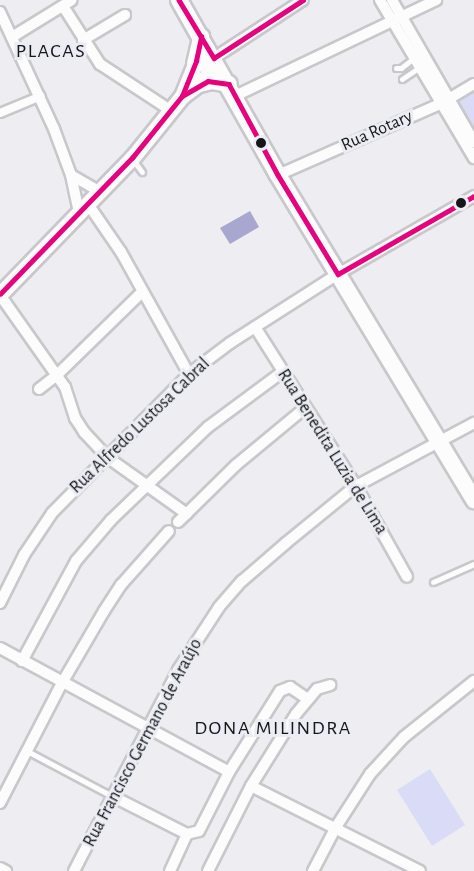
<!DOCTYPE html>
<html>
<head>
<meta charset="utf-8">
<style>
  body { margin:0 }
  #map { position:relative; width:474px; height:871px; overflow:hidden; background:#eeeef2; font-family:"Alegreya Sans",sans-serif }
  div>[style] { position:absolute }
  [style*='--x'] { left:calc(var(--x)*1px); top:calc(var(--y)*1px); width:calc(var(--w)*1px); rotate:calc(var(--a)*1deg) }
  .green>* { inset:0; background:#dadbf6 }
  .water>* { inset:0; background:#a7a7cf }
  .roads { filter:drop-shadow(2px 0 #c8c8cb) drop-shadow(-2px 0 #c8c8cb) drop-shadow(0 2px #c8c8cb) drop-shadow(0 -2px #c8c8cb) }
  .service>* { height:5px; margin:-2.5px; padding:0 2.5px; transform-origin:2.5px; border-radius:2.5px; background:#fcfcfd }
  .pedestrian>* { height:8px; margin:-4px; padding:0 4px; transform-origin:4px; border-radius:4px; background:#fcfcfd }
  .minor>* { height:10px; margin:-5px; padding:0 5px; transform-origin:5px; border-radius:5px; background:#fcfcfd }
  .secondary>* { height:15px; margin:-7.5px; padding:0 7.5px; transform-origin:7.5px; border-radius:7.5px; background:#fcfcfd }
  .primary>* { height:16px; margin:-8px; padding:0 8px; transform-origin:8px; border-radius:8px; background:#fcfcfd }
  .bus-1>* { height:4.5px; margin:-2.25px; padding:0 2.25px; transform-origin:2.25px; border-radius:2.25px; background:#e5007d }
  .dots>* { width:16px; height:16px; translate:-50% -50%; box-sizing:border-box; border:3px solid #ececf4; border-radius:50% }
  span { translate:-50% -50%; white-space:nowrap; text-align:center; line-height:1.15; -webkit-text-stroke:6px #ececf4; paint-order:stroke }
  .street-label { font-size:18px; color:#151618 }
  .neighbourhood-label { font-size:20px; color:#151618; letter-spacing:1.5px }
</style>
</head>
<body>
<div id="map">
  <div class="green">
    <i style="clip-path:polygon(474px 90px,474px 127px,458px 100px)"></i>
    <i style="clip-path:polygon(430px 769px,465px 825px,432px 846px,397px 790px)"></i>
  </div>
  <div class="water">
    <i style="clip-path:polygon(250px 211px,259px 227px,230px 244px,220px 228px)"></i>
  </div>
  <div class="roads">
    <div class="service">
      <i style="--x:396;--y:68;--w:5;--a:0"></i>
      <i style="--x:401;--y:68;--w:16;--a:-38"></i>
      <i style="--x:402;--y:79;--w:22;--a:-34"></i>
      <i style="--x:133;--y:160;--w:15;--a:53"></i>
      <i style="--x:433;--y:582;--w:45;--a:-23.7"></i>
      <i style="--x:27;--y:751;--w:96;--a:27.9"></i>
    </div>
    <div class="pedestrian">
      <i style="--x:0;--y:113;--w:44;--a:-22.5"></i>
    </div>
    <div class="minor">
      <i style="--x:380;--y:0;--w:184;--a:59.3"></i>
      <i style="--x:392;--y:0;--w:164;--a:60"></i>
      <i style="--x:63;--y:6;--w:69;--a:57.5"></i>
      <i style="--x:100;--y:64;--w:84;--a:33.3"></i>
      <i style="--x:0;--y:12;--w:129;--a:65.2"></i>
      <i style="--x:54;--y:129;--w:49;--a:69.7"></i>
      <i style="--x:71;--y:175;--w:39;--a:78"></i>
      <i style="--x:12;--y:37;--w:70;--a:-31.7"></i>
      <i style="--x:83;--y:40;--w:49;--a:-30.8"></i>
      <i style="--x:214;--y:58;--w:106;--a:-33.1"></i>
      <i style="--x:235;--y:96;--w:223;--a:-25.5"></i>
      <i style="--x:71;--y:175;--w:34;--a:30"></i>
      <i style="--x:278;--y:175;--w:179;--a:-23.7"></i>
      <i style="--x:442;--y:103;--w:37;--a:-31"></i>
      <i style="--x:88;--y:204;--w:58;--a:55.5"></i>
      <i style="--x:121;--y:252;--w:140;--a:60.9"></i>
      <i style="--x:0;--y:295;--w:113;--a:54.8"></i>
      <i style="--x:65;--y:387;--w:33;--a:72"></i>
      <i style="--x:75;--y:418;--w:17;--a:57"></i>
      <i style="--x:84;--y:432;--w:34;--a:47"></i>
      <i style="--x:107;--y:457;--w:98;--a:35.5"></i>
      <i style="--x:255;--y:327;--w:188;--a:57.6"></i>
      <i style="--x:356;--y:486;--w:104;--a:60.7"></i>
      <i style="--x:39;--y:389;--w:23;--a:-38"></i>
      <i style="--x:57;--y:375;--w:119;--a:-44.3"></i>
      <i style="--x:178;--y:522;--w:81;--a:-44.5"></i>
      <i style="--x:236;--y:465;--w:89;--a:-39.6"></i>
      <i style="--x:0;--y:603;--w:54;--a:-63.4"></i>
      <i style="--x:24;--y:555;--w:50;--a:-56.3"></i>
      <i style="--x:52;--y:513;--w:195;--a:-45.4"></i>
      <i style="--x:189;--y:374;--w:51;--a:-37.1"></i>
      <i style="--x:230;--y:343;--w:128;--a:-32.6"></i>
      <i style="--x:338;--y:274;--w:157;--a:-29.8"></i>
      <i style="--x:0;--y:648;--w:260;--a:28.4"></i>
      <i style="--x:22;--y:661;--w:114;--a:-61.6"></i>
      <i style="--x:76;--y:561;--w:54;--a:-49.5"></i>
      <i style="--x:111;--y:520;--w:134;--a:-43.8"></i>
      <i style="--x:208;--y:427;--w:92;--a:-36.6"></i>
      <i style="--x:251;--y:786;--w:189;--a:26.7"></i>
      <i style="--x:112;--y:796;--w:84;--a:26.9"></i>
      <i style="--x:0;--y:803;--w:135;--a:-62.7"></i>
      <i style="--x:62;--y:683;--w:83;--a:-59.7"></i>
      <i style="--x:104;--y:611;--w:31;--a:-57"></i>
      <i style="--x:121;--y:585;--w:72;--a:-48.4"></i>
      <i style="--x:187;--y:834;--w:12;--a:-14"></i>
      <i style="--x:199;--y:831;--w:66;--a:-63"></i>
      <i style="--x:229;--y:772;--w:96;--a:-57.8"></i>
      <i style="--x:280;--y:691;--w:11;--a:-22"></i>
      <i style="--x:290;--y:687;--w:22;--a:34"></i>
      <i style="--x:0;--y:868;--w:7;--a:27"></i>
      <i style="--x:74;--y:871;--w:226;--a:-62.6"></i>
      <i style="--x:178;--y:670;--w:75;--a:-56.9"></i>
      <i style="--x:219;--y:607;--w:35;--a:-49"></i>
      <i style="--x:242;--y:581;--w:58;--a:-40.8"></i>
      <i style="--x:286;--y:543;--w:90;--a:-39.2"></i>
      <i style="--x:356;--y:486;--w:134;--a:-28.1"></i>
      <i style="--x:170;--y:871;--w:41;--a:-65.3"></i>
      <i style="--x:208;--y:871;--w:95;--a:-63.2"></i>
      <i style="--x:251;--y:786;--w:85;--a:-58"></i>
      <i style="--x:296;--y:714;--w:33;--a:-50"></i>
      <i style="--x:317;--y:689;--w:14;--a:-17"></i>
      <i style="--x:313;--y:871;--w:50;--a:-62.4"></i>
      <i style="--x:336;--y:827;--w:63;--a:-57.3"></i>
      <i style="--x:370;--y:774;--w:50;--a:-47.4"></i>
      <i style="--x:404;--y:737;--w:90;--a:-38.7"></i>
    </div>
    <div class="secondary">
      <i style="--x:0;--y:294;--w:190;--a:-45.9"></i>
      <i style="--x:132;--y:158;--w:80;--a:-51.1"></i>
      <i style="--x:182;--y:96;--w:35;--a:-68"></i>
      <i style="--x:195;--y:64;--w:20;--a:-18"></i>
      <i style="--x:214;--y:58;--w:22;--a:112"></i>
      <i style="--x:206;--y:78;--w:30;--a:143"></i>
    </div>
    <div class="primary">
      <i style="--x:179;--y:0;--w:201;--a:60.5"></i>
      <i style="--x:278;--y:175;--w:380;--a:58.9"></i>
      <i style="--x:195;--y:64;--w:28;--a:-77"></i>
      <i style="--x:200;--y:84;--w:12;--a:-14"></i>
      <i style="--x:212;--y:81;--w:17;--a:10"></i>
    </div>
  </div>
  <div class="bus-1">
    <i style="--x:179;--y:0;--w:68;--a:58.9"></i>
    <i style="--x:214;--y:58;--w:106;--a:-33.1"></i>
    <i style="--x:182;--y:96;--w:30;--a:-30"></i>
    <i style="--x:208;--y:81;--w:21;--a:8"></i>
    <i style="--x:229;--y:84;--w:103;--a:61.7"></i>
    <i style="--x:278;--y:175;--w:116;--a:58.8"></i>
    <i style="--x:338;--y:274;--w:157;--a:-29.8"></i>
    <i style="--x:0;--y:294;--w:190;--a:-45.9"></i>
    <i style="--x:132;--y:158;--w:80;--a:-51.1"></i>
    <i style="--x:182;--y:96;--w:38;--a:-68"></i>
    <i style="--x:196;--y:61;--w:25;--a:-78"></i>
  </div>
  <div class="dots">
    <i style="left:261px;top:143px;background:#151618"></i>
    <i style="left:461px;top:203px;background:#151618"></i>
  </div>
  <div class="street-label">
    <span style="left:377px;top:131px;rotate:-24deg">Rua Rotary</span>
    <span style="left:140px;top:426px;rotate:-44deg">Rua Alfredo Lustosa Cabral</span>
    <span style="left:332px;top:452px;rotate:58deg">Rua Benedita Luzia de Lima</span>
    <span style="left:143px;top:743px;rotate:-62deg">Rua Francisco Germano de Araújo</span>
  </div>
  <div class="neighbourhood-label">
    <span style="left:51px;top:51px">PLACAS</span>
    <span style="left:273px;top:728px">DONA MILINDRA</span>
  </div>
</div>
</body>
</html>
